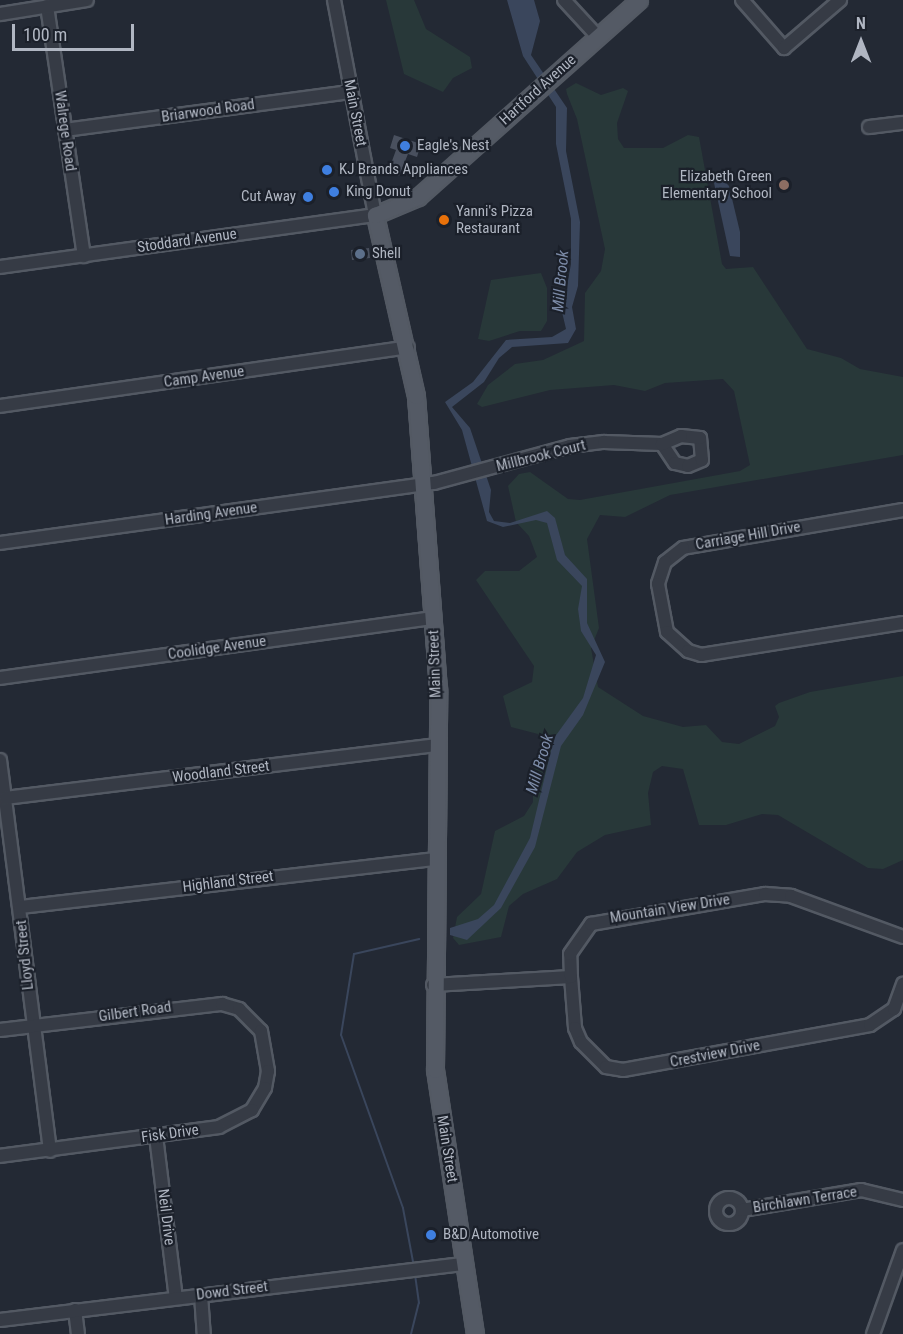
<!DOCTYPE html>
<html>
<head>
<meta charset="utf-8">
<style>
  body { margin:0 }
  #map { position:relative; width:903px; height:1334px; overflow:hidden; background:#232934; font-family:"Roboto Condensed",sans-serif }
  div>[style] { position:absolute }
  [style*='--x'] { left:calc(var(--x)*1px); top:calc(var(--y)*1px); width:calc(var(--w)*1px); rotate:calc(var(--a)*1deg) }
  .green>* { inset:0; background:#283839 }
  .water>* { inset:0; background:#3a465c }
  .stream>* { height:2px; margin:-1px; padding:0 1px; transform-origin:1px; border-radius:1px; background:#3a465c }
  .building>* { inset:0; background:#49505e }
  .roads { filter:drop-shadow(2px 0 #535963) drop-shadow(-2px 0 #535963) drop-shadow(0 2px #535963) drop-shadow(0 -2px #535963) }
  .minor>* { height:12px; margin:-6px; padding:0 6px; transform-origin:6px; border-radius:6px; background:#363b45 }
  .minor>.ring { margin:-6px; padding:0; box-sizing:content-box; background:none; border:12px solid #363b45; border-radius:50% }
  .major>* { height:15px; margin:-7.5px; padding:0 7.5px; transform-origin:7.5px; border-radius:7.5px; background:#545a65 }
  .dots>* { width:16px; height:16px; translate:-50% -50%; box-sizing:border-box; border:3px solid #1b202a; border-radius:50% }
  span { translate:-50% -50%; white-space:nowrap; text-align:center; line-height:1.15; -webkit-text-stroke:4.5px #1b202a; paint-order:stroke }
  .street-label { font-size:15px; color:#b0b6c2 }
  .poi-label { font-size:15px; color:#b0b6c2 }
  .left { translate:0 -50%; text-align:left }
  .right { translate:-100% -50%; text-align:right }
  .water-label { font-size:16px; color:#7c8ba7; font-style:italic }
  .north { position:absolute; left:831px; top:12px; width:60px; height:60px; -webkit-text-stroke:4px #1b202a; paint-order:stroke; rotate:0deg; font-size:16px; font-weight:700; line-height:24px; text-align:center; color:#b0b6c2 }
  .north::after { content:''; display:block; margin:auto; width:21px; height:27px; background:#b0b6c2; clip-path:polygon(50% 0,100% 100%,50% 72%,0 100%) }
  .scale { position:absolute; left:12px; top:24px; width:122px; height:27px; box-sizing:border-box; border:3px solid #b0b6c2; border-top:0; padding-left:8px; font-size:18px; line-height:21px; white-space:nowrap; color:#b0b6c2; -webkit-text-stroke:4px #1b202a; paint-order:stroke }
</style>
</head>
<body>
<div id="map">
  <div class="green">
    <i style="clip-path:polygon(386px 0,414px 0,426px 29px,470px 57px,472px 68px,453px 78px,443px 92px,404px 74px)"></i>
    <i style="clip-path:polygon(576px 83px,601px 95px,623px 88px,628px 91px,617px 123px,618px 139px,624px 148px,663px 148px,688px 135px,699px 137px,722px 264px,726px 269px,753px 267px,807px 349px,841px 358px,860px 369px,903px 377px,903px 455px,670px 495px,625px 517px,600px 515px,587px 539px,599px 628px,591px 648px,598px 687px,643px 716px,683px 727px,706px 725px,722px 742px,739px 744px,775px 726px,779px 717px,775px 706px,779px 703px,810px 692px,903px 676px,903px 860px,883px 869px,868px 868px,778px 815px,762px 814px,726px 825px,699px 825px,683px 769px,662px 766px,653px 772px,648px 793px,651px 825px,605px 835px,577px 852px,557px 879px,523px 894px,509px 906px,501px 937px,459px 945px,453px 938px,457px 917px,481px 894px,495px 831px,524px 816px,533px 802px,533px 775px,541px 743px,538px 734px,511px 727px,503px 696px,532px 682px,534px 666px,476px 580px,485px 571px,519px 571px,537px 557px,529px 536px,516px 522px,508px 486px,519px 474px,530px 472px,568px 499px,580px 500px,740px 471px,750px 465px,734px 391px,723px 379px,665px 383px,645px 391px,614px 385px,550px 390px,482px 407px,477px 404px,488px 385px,515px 364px,543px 360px,584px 341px,585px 293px,601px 271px,605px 249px,577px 119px,567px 94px,566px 89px)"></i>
    <i style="clip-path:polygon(541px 273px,547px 288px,547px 321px,541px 331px,520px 331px,489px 341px,478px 339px,491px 280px)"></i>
  </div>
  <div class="water">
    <i style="clip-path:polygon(507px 0,534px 0,540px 21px,531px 55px,567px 108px,566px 151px,580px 222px,578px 286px,572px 307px,576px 329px,568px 343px,512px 347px,499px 358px,484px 382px,452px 407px,470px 428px,491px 490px,489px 512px,494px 521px,510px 523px,547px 511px,555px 518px,565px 555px,587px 579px,587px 623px,605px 662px,583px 715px,561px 746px,535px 847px,501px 908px,467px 940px,450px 935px,450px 928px,478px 919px,494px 905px,530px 838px,554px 738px,583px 698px,596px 655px,581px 631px,578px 609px,582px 586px,557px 560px,547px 523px,536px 520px,503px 527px,487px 521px,462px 430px,445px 402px,473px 382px,506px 340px,552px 337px,566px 329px,562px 312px,571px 264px,571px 219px,556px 144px,556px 107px,523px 56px)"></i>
    <i style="clip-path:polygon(716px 172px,729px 186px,740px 232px,740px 257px,730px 256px,714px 183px)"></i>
  </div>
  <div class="stream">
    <i style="--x:414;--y:1267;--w:60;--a:-100.6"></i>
    <i style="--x:403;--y:1208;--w:184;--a:-109.7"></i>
    <i style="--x:341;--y:1035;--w:82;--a:-80.9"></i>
    <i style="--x:354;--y:954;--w:67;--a:-13"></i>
    <i style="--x:411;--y:1334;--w:32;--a:-76"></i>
    <i style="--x:419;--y:1303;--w:28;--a:-98"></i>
  </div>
  <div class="building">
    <i style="clip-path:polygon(394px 135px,421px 144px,417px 157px,408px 154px,399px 176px,388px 172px,396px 150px,390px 148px)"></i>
    <i style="clip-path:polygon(369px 248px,370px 258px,352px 260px,351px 250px)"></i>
  </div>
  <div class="roads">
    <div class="minor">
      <i style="--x:564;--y:0;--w:50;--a:47.4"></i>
      <i style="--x:742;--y:0;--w:64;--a:48.8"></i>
      <i style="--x:784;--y:48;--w:74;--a:-40.6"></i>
      <i style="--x:47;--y:6;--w:253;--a:81.6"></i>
      <i style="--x:0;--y:14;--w:88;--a:-9.1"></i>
      <i style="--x:869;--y:127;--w:34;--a:-7"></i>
      <i style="--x:65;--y:130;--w:289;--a:-7.6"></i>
      <i style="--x:0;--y:267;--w:379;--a:-7.9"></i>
      <i style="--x:375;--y:215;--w:219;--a:-100.8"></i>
      <i style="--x:0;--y:406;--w:412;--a:-8.2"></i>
      <i style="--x:903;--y:510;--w:223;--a:170.2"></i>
      <i style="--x:683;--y:548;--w:23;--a:142"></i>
      <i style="--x:665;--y:562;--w:23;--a:108"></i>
      <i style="--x:658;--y:584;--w:49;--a:79.4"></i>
      <i style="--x:667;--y:632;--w:28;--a:42"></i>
      <i style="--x:688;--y:651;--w:14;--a:17"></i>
      <i style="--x:701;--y:655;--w:205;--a:-9"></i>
      <i style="--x:0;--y:543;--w:438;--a:-7.9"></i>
      <i style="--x:434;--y:483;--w:141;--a:-15.2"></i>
      <i style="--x:570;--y:446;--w:34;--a:-7"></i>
      <i style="--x:604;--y:442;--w:58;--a:2"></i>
      <i style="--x:662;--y:444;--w:23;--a:56"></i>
      <i style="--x:675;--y:463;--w:13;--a:13"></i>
      <i style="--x:688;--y:466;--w:15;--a:-23"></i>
      <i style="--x:702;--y:460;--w:22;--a:-95"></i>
      <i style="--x:700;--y:438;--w:19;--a:-174"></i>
      <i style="--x:681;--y:436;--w:21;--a:157"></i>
      <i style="--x:0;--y:678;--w:437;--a:-7.9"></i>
      <i style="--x:0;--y:760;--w:394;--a:82.7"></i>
      <i style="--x:5;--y:798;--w:434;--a:-7"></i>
      <i style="--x:20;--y:907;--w:419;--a:-6.6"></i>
      <i style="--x:571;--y:977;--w:51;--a:85.5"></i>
      <i style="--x:575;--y:1028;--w:15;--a:67"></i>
      <i style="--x:581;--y:1042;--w:35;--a:45"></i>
      <i style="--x:606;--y:1067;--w:17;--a:10"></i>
      <i style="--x:623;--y:1070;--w:251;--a:-10.3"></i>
      <i style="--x:870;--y:1025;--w:29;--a:-34"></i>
      <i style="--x:894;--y:1009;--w:27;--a:-70"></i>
      <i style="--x:433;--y:985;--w:138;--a:-3.3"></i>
      <i style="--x:571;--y:977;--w:23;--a:-92"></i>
      <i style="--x:570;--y:954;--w:37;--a:-55"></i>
      <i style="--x:591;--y:924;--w:177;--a:-9.8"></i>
      <i style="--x:765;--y:894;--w:26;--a:4"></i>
      <i style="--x:791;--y:896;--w:119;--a:20.1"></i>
      <i style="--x:0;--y:1030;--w:224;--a:-6.7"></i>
      <i style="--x:222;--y:1004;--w:18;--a:16"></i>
      <i style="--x:239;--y:1009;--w:31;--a:45"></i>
      <i style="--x:261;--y:1031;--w:41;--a:80.1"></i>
      <i style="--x:268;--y:1071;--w:17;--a:100"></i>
      <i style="--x:265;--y:1088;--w:26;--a:121"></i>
      <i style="--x:252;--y:1110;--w:37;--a:153"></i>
      <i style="--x:219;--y:1127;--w:221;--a:172.5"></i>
      <i style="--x:156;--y:1136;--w:163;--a:83"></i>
      <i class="ring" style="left:716px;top:1198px;width:14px;height:14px"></i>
      <i style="--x:742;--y:1210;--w:121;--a:-9.5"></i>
      <i style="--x:861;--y:1190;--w:43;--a:13.4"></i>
      <i style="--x:201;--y:1295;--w:39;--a:86"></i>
      <i style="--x:75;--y:1310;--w:24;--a:83"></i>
      <i style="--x:0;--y:1320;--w:468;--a:-6.9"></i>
      <i style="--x:873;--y:1334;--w:89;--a:-70.3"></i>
    </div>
    <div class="major">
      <i style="--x:475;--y:1334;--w:267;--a:-98.6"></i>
      <i style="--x:435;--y:1070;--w:381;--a:-89.5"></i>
      <i style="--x:438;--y:689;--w:294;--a:-94.3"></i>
      <i style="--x:416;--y:396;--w:186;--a:-102.8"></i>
      <i style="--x:375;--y:215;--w:47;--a:-22.7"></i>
      <i style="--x:418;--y:197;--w:296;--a:-41.7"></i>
    </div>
  </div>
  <div class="dots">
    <i style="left:405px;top:146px;background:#3f7fe0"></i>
    <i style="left:327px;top:170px;background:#3f7fe0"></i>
    <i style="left:784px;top:185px;background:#8d6e63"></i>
    <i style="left:334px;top:192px;background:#3f7fe0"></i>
    <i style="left:308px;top:197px;background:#3f7fe0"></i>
    <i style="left:444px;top:220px;background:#e8710a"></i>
    <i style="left:360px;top:254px;background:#5c6f8a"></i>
    <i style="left:431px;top:1235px;background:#3f7fe0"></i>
  </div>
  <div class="street-label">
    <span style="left:538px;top:90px;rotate:-42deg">Hartford Avenue</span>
    <span style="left:208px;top:111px;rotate:-8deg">Briarwood Road</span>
    <span style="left:355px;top:113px;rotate:79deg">Main Street</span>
    <span style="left:65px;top:131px;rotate:82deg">Walrege Road</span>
    <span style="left:187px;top:241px;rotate:-8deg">Stoddard Avenue</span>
    <span style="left:204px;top:377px;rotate:-8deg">Camp Avenue</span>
    <span style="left:541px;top:456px;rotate:-14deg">Millbrook Court</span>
    <span style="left:211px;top:514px;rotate:-8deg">Harding Avenue</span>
    <span style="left:748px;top:536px;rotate:-10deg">Carriage Hill Drive</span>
    <span style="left:217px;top:648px;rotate:-8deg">Coolidge Avenue</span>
    <span style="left:435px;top:664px;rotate:-92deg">Main Street</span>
    <span style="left:221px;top:772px;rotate:-7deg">Woodland Street</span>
    <span style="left:228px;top:882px;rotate:-7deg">Highland Street</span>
    <span style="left:670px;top:909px;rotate:-9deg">Mountain View Drive</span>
    <span style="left:25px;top:955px;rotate:-96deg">Lloyd Street</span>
    <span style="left:135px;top:1012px;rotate:-8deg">Gilbert Road</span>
    <span style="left:715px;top:1054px;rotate:-11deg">Crestview Drive</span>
    <span style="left:170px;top:1134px;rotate:-8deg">Fisk Drive</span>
    <span style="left:447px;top:1149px;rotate:81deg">Main Street</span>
    <span style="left:805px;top:1200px;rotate:-9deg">Birchlawn Terrace</span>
    <span style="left:166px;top:1217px;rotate:83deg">Neil Drive</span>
    <span style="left:232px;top:1291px;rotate:-7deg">Dowd Street</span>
  </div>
  <div class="poi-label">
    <span class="left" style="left:417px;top:146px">Eagle's Nest</span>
    <span class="left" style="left:339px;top:170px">KJ Brands Appliances</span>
    <span class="right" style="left:772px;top:185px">Elizabeth Green<br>Elementary School</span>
    <span class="left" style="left:346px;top:192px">King Donut</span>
    <span class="right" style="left:296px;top:197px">Cut Away</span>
    <span class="left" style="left:456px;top:220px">Yanni's Pizza<br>Restaurant</span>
    <span class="left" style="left:372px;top:254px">Shell</span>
    <span class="left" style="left:443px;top:1235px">B&amp;D Automotive</span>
  </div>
  <div class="water-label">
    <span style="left:561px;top:281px;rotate:-85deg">Mill Brook</span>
    <span style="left:540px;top:764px;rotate:-74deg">Mill Brook</span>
  </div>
  <div class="north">N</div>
  <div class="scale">100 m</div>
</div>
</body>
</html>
